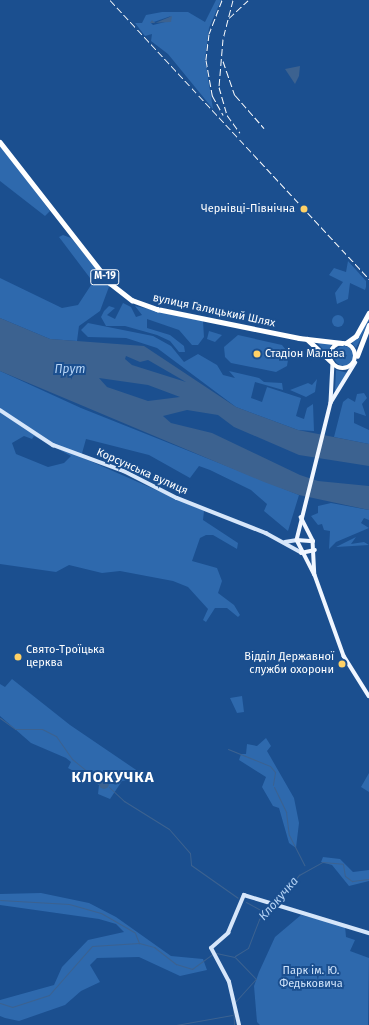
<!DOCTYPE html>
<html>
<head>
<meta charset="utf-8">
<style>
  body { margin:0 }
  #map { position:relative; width:369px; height:1025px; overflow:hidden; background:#1b4f8f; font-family:"Fira Sans",sans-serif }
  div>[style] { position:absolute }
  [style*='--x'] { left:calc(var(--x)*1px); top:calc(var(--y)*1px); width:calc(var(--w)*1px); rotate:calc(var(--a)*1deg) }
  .green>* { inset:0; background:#2e69ad }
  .round { border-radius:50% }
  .water>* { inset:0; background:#3c6290 }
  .stream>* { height:1px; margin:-0.5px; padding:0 0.5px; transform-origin:0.5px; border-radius:0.5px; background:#3c6290 }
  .secondary>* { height:3.5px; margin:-1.75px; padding:0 1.75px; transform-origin:1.75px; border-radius:1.75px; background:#d6e6fa }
  .primary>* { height:3.5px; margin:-1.75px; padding:0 1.75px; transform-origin:1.75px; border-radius:1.75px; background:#f0f6ff }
  .highway>* { height:4.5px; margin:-2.25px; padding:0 2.25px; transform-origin:2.25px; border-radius:2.25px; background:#fff }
  .highway>.ring { margin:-2.25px; padding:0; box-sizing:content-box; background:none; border:4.5px solid #fff; border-radius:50% }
  .rail>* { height:1px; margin-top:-0.5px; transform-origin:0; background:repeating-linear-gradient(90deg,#fff 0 7px,transparent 0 10px) }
  .dots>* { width:11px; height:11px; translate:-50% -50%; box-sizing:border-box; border:2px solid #1b4f8f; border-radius:50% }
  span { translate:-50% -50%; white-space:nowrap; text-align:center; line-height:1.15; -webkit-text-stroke:4px #1b4f8f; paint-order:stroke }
  .shield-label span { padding:1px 3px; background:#1b4f8f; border:1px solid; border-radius:3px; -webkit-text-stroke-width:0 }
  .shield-label { font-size:10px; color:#fff; font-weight:700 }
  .poi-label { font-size:11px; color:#fff }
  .right { translate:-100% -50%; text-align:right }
  .left { translate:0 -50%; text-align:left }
  .street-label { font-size:11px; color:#fff }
  .park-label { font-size:11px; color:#cfe3fa }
  .water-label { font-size:12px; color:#b5d3f5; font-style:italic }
  .district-label { font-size:15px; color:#fff; font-weight:700; letter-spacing:1px }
</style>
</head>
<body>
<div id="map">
  <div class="green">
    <i style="clip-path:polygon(evenodd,216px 0,221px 0,209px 28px,205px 59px,213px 109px,168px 54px,151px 41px,152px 34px,145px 36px,135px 23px,142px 23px,146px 15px,162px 12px,188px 12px,205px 22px,216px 0,171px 16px,165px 22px,153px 25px,151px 23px,171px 16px)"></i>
    <i style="clip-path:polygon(0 144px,50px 211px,45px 216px,0 181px)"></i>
    <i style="clip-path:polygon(63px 235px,71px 238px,110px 284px,100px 311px,79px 326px,77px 341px,50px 339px,0 318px,0 278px,62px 308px,78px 305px,93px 282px,59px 237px)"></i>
    <i style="clip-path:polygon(348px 261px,366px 281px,366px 287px,365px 290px,350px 283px,348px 299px,337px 304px,335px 293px,343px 282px,329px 275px,334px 268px,346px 272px)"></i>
    <i style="clip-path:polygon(123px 303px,131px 307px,136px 317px,142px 315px,135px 306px,203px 321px,204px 337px,198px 345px,192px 345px,179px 330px,147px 319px,147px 328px,170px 335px,184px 346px,185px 352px,179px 352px,170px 341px,157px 335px,125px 326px,106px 326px,101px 317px,104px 311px,109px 306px,115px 308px,107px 315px,115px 319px)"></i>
    <i class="round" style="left:332px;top:315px;width:12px;height:12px"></i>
    <i style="clip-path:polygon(369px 316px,369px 321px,356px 348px,352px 343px)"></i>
    <i style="clip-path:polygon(88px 323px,153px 336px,171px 346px,184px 362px,198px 354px,217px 365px,223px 375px,235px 378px,229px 371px,259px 378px,264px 382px,282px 383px,283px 390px,255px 382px,251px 398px,262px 402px,267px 387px,301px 398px,296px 416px,304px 419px,307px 408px,313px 404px,314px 431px,298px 430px,236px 407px,157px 348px,126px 338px,88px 337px,81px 330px)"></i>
    <i style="clip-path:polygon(209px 331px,222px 335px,215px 342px,207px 339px)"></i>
    <i style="clip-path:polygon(238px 335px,282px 345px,289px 354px,287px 366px,276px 372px,231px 363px,225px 357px,224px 347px)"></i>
    <i style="clip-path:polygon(316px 341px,332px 343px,327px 354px,320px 346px)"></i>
    <i class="round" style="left:334px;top:346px;width:20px;height:20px"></i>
    <i style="clip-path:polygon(336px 370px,348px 373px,336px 391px,335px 390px)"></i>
    <i style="clip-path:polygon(evenodd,0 371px,81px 408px,299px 495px,288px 531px,264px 511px,267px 504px,251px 490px,210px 470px,199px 466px,190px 478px,149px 455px,86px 439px,81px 457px,204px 511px,203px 520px,238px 543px,237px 549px,213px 535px,206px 535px,200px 538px,192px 561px,217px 568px,222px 581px,218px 593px,234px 605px,240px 615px,238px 617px,227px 608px,215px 608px,206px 622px,203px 620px,208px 609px,188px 587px,173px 581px,120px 571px,102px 573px,69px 565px,56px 572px,0 564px,0 371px,24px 436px,32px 439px,34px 436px,71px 456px,64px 463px,48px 467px,16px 454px,12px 443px,24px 436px)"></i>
    <i style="clip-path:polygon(317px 379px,315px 392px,306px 397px,290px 390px,308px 383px,312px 385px)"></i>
    <i style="clip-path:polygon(364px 393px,367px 398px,362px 404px,366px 416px,354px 412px,354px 423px,369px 430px,369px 444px,334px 437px,343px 402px,348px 398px,355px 402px,357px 394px)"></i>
    <i style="clip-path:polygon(331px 503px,369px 510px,369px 520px,364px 518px,361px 523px,369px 528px,336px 542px,329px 549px,330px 531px,324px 530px,322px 524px,318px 525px,311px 516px,318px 513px,318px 506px)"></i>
    <i style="clip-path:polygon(356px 537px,351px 544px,364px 542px,369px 545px,336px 547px)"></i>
    <i style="clip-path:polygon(12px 679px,70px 725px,148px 778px,122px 781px,110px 799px,98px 794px,99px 785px,68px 768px,71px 762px,66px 758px,31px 743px,0 716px,0 684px,5px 687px)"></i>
    <i style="clip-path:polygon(242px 696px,244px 712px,237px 713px,230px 698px)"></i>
    <i style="clip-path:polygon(266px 738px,271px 746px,267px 751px,294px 798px,299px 823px,296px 848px,289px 843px,279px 808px,273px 806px,262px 787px,266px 777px,239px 760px,241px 754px,246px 754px,247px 744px,257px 746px)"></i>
    <i style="clip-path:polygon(369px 773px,369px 792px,361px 787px)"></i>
    <i style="clip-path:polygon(323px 857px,340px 859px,353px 872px,369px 870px,369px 881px,349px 886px,332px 865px,321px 862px)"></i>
    <i style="clip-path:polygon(41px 893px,89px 903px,116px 917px,171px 956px,203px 959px,207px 970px,180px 976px,139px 957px,97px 958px,90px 965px,100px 982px,81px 991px,65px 1005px,19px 1021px,5px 1018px,0 1016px,0 1000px,54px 985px,62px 967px,88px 940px,124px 932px,116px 924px,99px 919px,0 905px,0 894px)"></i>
    <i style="clip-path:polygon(301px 915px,345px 926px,346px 937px,355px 940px,350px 951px,369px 958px,368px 1025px,260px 1025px,257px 1022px,254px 986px,259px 972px,275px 937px)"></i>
  </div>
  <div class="water">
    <i style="clip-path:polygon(172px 16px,171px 22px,150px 23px,152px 20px,155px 23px)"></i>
    <i style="clip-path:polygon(300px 66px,299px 76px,295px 84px,285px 69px)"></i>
    <i style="clip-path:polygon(evenodd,0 318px,50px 339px,144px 346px,236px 407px,298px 430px,369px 444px,369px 466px,299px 455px,234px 427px,218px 415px,187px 410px,163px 416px,171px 423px,212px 433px,300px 475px,318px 481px,369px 486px,369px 510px,299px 495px,264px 482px,0 371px,0 318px,126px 356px,140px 362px,148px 360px,186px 382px,132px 365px,125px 359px,126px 356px,0 318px,99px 378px,148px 385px,180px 397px,148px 401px,107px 387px,99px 378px)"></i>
    <i class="round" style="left:99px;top:779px;width:10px;height:10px"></i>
  </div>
  <div class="stream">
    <i style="--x:0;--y:718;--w:19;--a:36"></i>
    <i style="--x:15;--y:729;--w:27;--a:0"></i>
    <i style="--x:42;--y:729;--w:16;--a:27"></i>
    <i style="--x:56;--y:736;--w:28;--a:55"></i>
    <i style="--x:72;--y:759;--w:35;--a:39"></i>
    <i style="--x:228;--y:749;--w:45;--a:22"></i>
    <i style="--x:270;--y:766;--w:8;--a:50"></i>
    <i style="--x:275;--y:772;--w:13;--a:99"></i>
    <i style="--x:109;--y:787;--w:21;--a:43"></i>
    <i style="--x:124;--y:801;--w:53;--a:31.9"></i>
    <i style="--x:169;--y:829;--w:32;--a:49"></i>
    <i style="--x:190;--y:853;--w:12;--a:85"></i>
    <i style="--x:191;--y:865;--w:57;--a:35.1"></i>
    <i style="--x:274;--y:787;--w:28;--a:64"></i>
    <i style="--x:286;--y:812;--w:23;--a:83"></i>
    <i style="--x:289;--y:835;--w:34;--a:63"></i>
    <i style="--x:0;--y:900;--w:69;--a:3.3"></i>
    <i style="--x:69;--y:904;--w:33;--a:16"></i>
    <i style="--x:101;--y:913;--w:39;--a:30"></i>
    <i style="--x:135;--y:933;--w:11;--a:68"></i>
    <i style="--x:246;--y:902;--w:23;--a:29"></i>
    <i style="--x:277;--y:903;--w:36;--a:-52"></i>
    <i style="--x:299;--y:875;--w:26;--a:-29"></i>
    <i style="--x:322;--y:862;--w:21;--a:5"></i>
    <i style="--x:343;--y:864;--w:12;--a:81"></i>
    <i style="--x:345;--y:876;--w:9;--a:36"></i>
    <i style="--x:352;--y:881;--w:17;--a:-7"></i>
    <i style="--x:216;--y:953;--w:19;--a:12"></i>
    <i style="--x:235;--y:956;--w:15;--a:-32"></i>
    <i style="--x:248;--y:948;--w:31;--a:-69"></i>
    <i style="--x:259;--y:919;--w:21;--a:-39"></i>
    <i style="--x:235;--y:1002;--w:31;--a:-48"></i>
    <i style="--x:256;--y:979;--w:30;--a:-134"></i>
    <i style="--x:0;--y:1003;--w:13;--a:18"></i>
    <i style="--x:12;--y:1007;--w:39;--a:-18"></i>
    <i style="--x:49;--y:995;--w:65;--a:-48.7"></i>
    <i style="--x:92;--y:946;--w:47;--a:-3.7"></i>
    <i style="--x:139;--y:943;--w:16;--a:15"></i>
    <i style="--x:154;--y:947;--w:28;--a:38"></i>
    <i style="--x:176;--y:964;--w:17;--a:17"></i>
    <i style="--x:192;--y:969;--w:26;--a:-36"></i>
    <i style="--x:233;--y:1004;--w:21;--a:87"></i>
    <i style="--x:176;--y:1025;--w:57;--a:-10.1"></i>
  </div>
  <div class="secondary">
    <i style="--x:0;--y:410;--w:64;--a:33.4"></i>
    <i style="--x:53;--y:445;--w:76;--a:20.1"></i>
    <i style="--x:124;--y:471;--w:59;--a:27"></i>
    <i style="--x:177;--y:498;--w:96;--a:21.5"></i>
    <i style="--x:266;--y:533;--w:39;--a:29"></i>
    <i style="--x:285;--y:542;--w:12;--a:-9"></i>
    <i style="--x:239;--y:1025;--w:44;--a:-103.1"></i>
    <i style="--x:229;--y:982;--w:38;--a:-118"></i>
    <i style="--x:211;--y:948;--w:23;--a:-41"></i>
    <i style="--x:228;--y:933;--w:41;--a:-67.2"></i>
    <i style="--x:244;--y:895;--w:131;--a:16.9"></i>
  </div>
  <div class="primary">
    <i style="--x:333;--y:363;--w:40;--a:92.9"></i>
    <i style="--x:331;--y:403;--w:141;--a:103.9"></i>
    <i style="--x:297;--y:540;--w:39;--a:63"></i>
    <i style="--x:315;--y:575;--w:86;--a:70.3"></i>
    <i style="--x:344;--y:656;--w:47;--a:58"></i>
    <i style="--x:331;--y:402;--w:46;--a:-58.4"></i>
    <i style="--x:301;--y:517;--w:27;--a:63"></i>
    <i style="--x:313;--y:541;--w:33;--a:87"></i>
    <i style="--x:297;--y:540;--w:16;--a:4"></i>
    <i style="--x:301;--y:553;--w:14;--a:-12"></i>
  </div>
  <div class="highway">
    <i style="--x:0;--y:142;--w:179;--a:52"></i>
    <i style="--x:110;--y:283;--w:28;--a:38"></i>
    <i style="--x:132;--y:300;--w:27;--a:20"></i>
    <i style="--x:157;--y:309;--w:145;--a:11.5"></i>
    <i style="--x:299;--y:338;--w:43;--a:6.6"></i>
    <i style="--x:307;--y:339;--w:33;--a:43"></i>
    <i class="ring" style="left:330px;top:343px;width:21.5px;height:21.5px"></i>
    <i style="--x:346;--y:343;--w:12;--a:-35"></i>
    <i style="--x:356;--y:336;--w:26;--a:-61"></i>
    <i style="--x:357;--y:356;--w:33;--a:-69"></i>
  </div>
  <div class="rail">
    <i style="--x:110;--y:0;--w:381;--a:47.1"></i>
    <i style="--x:222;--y:0;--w:36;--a:111"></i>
    <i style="--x:209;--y:34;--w:26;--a:97"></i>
    <i style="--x:206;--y:60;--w:36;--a:80"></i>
    <i style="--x:212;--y:95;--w:23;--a:61"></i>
    <i style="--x:233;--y:0;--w:40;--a:104.4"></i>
    <i style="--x:223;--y:39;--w:48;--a:94.8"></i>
    <i style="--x:219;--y:87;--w:29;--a:74"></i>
    <i style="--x:227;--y:115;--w:22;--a:54"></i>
    <i style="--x:229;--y:18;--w:26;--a:-43"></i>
    <i style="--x:223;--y:61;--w:36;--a:71"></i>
    <i style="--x:235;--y:95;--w:44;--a:48.7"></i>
  </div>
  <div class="dots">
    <i style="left:304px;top:209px;background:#ffd166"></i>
    <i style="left:257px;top:354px;background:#ffd166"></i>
    <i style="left:18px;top:657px;background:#ffd166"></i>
    <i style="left:342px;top:664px;background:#ffd166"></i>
  </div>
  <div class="shield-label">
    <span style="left:105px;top:277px">М-19</span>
  </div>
  <div class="poi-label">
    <span class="right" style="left:295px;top:209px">Чернівці-Північна</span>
    <span class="left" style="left:265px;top:354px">Стадіон Мальва</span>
    <span class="left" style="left:26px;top:657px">Свято-Троїцька<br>церква</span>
    <span class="right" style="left:334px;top:664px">Відділ Державної<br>служби охорони</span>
  </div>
  <div class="street-label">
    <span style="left:214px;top:311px;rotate:12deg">вулиця Галицький Шлях</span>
    <span style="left:142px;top:472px;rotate:24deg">Корсунська вулиця</span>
  </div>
  <div class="park-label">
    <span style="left:311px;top:978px">Парк ім. Ю.<br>Федьковича</span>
  </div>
  <div class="water-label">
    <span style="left:70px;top:370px">Прут</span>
    <span style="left:279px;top:899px;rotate:-49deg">Клокучка</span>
  </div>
  <div class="district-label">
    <span style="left:113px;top:778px">КЛОКУЧКА</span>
  </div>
</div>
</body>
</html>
